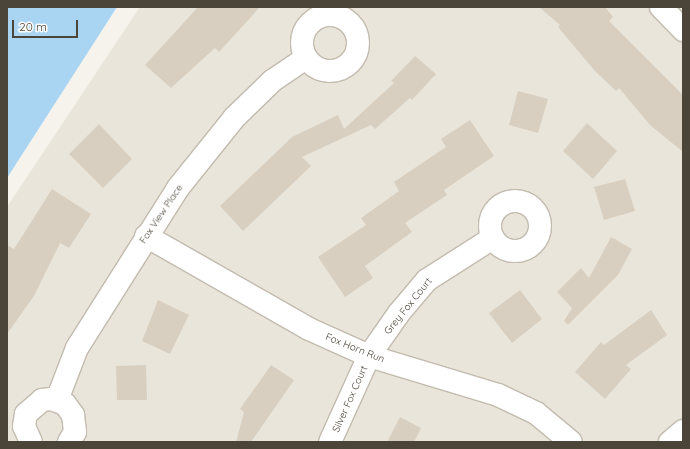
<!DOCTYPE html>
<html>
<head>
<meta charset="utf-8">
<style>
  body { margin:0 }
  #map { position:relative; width:690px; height:449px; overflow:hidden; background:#f6f3ec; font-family:Quicksand,sans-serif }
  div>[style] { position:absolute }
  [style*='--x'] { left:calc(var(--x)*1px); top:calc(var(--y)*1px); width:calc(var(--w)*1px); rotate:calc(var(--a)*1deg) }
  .residential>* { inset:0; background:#eae5da }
  .water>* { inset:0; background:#a9d4f2 }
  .building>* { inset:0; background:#d8cfc1 }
  .roads { filter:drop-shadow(1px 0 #c2bbae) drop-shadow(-1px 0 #c2bbae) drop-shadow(0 1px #c2bbae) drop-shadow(0 -1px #c2bbae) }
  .minor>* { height:22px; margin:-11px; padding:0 11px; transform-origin:11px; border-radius:11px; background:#fff }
  .minor>.ring { margin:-11px; padding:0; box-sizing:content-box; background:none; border:22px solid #fff; border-radius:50% }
  span { translate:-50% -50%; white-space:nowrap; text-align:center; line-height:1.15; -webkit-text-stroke:3px #fff; paint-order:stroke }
  .street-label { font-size:10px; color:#4b4439 }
  .frame { position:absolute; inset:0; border:8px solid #4b4439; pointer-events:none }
  .scale { position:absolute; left:12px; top:20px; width:66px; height:18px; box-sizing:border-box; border:2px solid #4b4439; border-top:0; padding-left:5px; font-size:12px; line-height:14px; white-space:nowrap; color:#4b4439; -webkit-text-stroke:3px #fff; paint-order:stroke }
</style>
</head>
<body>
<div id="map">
  <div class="residential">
    <i style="clip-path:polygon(140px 7px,683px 7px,683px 442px,7px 442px,7px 207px)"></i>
  </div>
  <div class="water">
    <i style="clip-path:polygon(7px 7px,117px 7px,7px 178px)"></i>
  </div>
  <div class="building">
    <i style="clip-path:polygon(198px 7px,260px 7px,219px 52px,215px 48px,171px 88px,145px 65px)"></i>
    <i style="clip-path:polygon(539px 7px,605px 7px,613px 17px,609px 21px,683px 95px,683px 152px,650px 125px,619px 88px,616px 91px,594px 70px,558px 27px,560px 25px)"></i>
    <i style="clip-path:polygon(415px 56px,436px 74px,412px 100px,410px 98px,375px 129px,371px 125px,302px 157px,311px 166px,243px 231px,220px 206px,292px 137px,338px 115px,344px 129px,394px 83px,391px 81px)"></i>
    <i style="clip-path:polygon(518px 91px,548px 99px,538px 133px,509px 125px)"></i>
    <i style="clip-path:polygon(470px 120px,494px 156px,444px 190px,447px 195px,405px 223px,412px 232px,365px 266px,373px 278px,345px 297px,318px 257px,366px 225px,361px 218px,399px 191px,394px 182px,446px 147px,441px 139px)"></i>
    <i style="clip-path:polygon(587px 123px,617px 151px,593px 179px,563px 151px)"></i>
    <i style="clip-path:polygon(99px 124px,132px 159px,103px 188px,69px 154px)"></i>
    <i style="clip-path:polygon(625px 179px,635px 211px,604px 220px,594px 187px)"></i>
    <i style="clip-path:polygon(52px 189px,91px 214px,69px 248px,60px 243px,34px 296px,7px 334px,7px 245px,14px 249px)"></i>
    <i style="clip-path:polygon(611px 237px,632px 249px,618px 275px,568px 325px,564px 321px,572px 308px,557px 292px,581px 268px,589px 278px)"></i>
    <i style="clip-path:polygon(520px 290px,542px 319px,512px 343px,489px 313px)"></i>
    <i style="clip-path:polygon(158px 300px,189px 315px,170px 354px,142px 341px)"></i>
    <i style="clip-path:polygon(651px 310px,667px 335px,626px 365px,631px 369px,605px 399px,575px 372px,601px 342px,604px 345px)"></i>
    <i style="clip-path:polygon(146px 365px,147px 400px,117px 400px,116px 366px)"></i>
    <i style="clip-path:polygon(271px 365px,294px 380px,251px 442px,236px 442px,244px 412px,240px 409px)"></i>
    <i style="clip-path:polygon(400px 417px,421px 428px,414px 442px,387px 442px)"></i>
  </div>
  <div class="roads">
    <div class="minor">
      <i style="--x:661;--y:7;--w:32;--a:46"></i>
      <i class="ring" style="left:302px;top:15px;width:34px;height:34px"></i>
      <i class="ring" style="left:490px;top:201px;width:28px;height:28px"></i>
      <i style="--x:146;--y:236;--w:188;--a:29.7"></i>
      <i style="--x:309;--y:329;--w:66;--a:24.2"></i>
      <i style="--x:369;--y:356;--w:135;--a:16.8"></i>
      <i style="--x:498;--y:395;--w:42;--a:25.3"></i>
      <i style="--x:536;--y:413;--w:45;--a:39.6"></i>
      <i style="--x:57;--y:400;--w:56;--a:-69"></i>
      <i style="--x:77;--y:348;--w:189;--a:-57.7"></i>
      <i style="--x:178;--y:188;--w:90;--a:-51.3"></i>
      <i style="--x:234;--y:118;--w:53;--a:-44.2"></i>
      <i style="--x:272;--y:81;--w:41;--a:-34.1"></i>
      <i style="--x:31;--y:442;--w:17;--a:-114"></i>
      <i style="--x:24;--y:426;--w:12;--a:-81"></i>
      <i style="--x:26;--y:414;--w:21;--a:-41"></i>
      <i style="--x:42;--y:400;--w:9;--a:-6"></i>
      <i style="--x:51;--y:399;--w:15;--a:20"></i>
      <i style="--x:65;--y:404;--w:14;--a:54"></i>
      <i style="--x:73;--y:415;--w:17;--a:83"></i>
      <i style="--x:75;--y:432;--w:12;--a:121"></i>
      <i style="--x:330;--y:442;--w:94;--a:-65.6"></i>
      <i style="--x:369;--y:356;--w:52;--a:-55.1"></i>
      <i style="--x:399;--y:313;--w:43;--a:-49.7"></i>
      <i style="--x:427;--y:280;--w:78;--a:-32.5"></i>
      <i style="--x:670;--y:442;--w:17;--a:-40"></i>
    </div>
  </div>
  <div class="street-label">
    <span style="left:161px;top:214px;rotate:-56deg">Fox View Place</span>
    <span style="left:408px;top:306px;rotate:-51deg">Grey Fox Court</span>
    <span style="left:355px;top:348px;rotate:22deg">Fox Horn Run</span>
    <span style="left:350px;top:399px;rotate:-66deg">Silver Fox Court</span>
  </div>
  <div class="frame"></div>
  <div class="scale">20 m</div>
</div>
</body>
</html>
